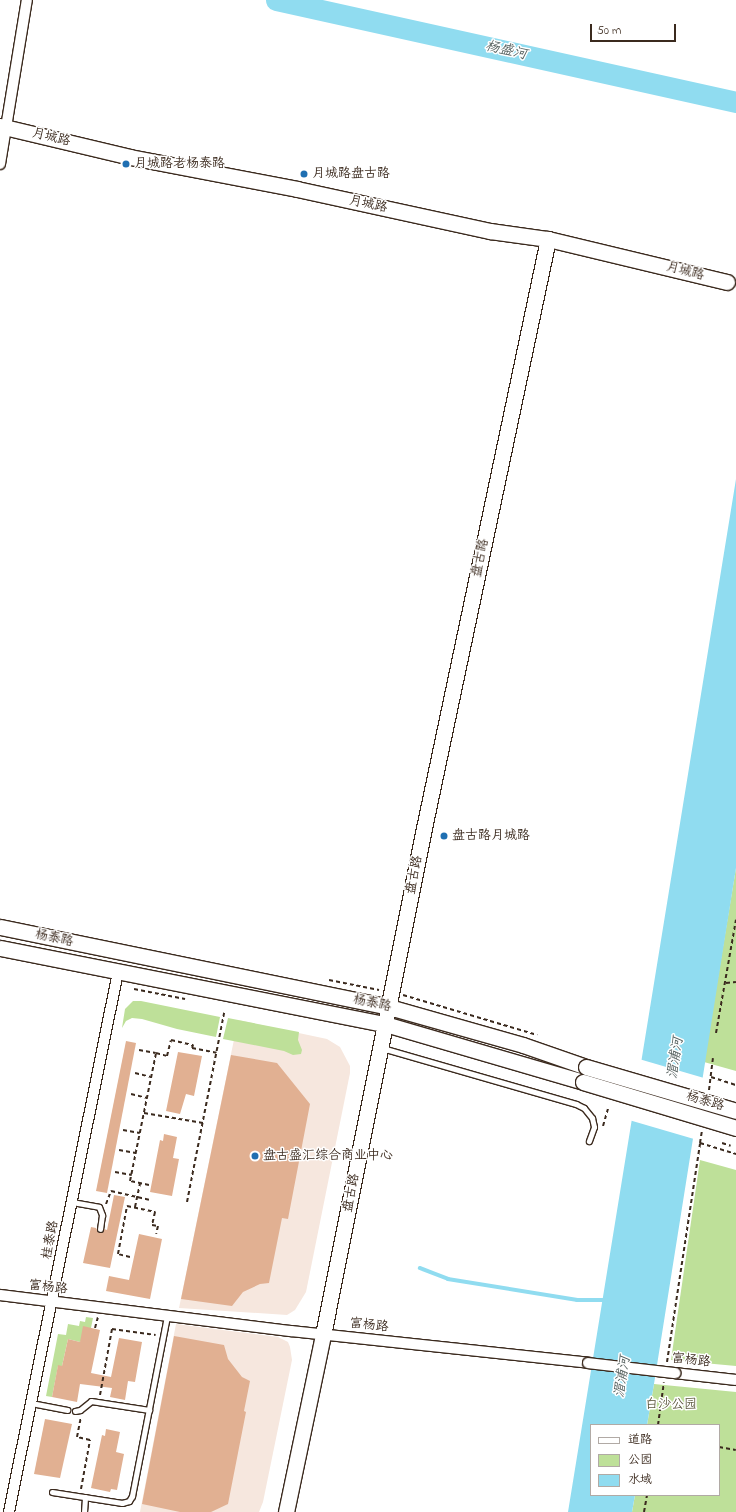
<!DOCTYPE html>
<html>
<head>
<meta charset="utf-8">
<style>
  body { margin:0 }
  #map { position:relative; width:736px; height:1512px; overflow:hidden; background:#fff; font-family:"Indie Flower","LXGW WenKai TC",sans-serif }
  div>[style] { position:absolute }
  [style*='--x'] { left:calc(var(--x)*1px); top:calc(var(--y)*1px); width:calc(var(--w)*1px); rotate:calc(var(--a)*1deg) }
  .built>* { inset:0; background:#f6e7de }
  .green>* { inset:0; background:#bee099 }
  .water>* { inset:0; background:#90dcf0 }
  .pier>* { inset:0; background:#fff }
  .stream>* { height:3.5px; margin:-1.75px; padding:0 1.75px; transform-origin:1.75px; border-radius:1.75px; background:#90dcf0 }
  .river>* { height:21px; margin:-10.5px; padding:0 10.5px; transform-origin:10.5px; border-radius:10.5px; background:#90dcf0 }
  .building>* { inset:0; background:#e1b092 }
  .path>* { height:2px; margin-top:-1px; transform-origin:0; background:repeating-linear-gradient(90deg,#3b2a1e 0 4px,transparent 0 7px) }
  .roads { filter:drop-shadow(1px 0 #3b2a1e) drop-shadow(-1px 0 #3b2a1e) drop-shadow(0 1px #3b2a1e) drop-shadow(0 -1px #3b2a1e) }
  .lane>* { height:5px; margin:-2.5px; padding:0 2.5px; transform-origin:2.5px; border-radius:2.5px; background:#fff }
  .street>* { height:10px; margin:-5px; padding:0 5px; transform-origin:5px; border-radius:5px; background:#fff }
  .secondary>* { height:15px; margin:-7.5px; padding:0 7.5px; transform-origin:7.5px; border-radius:7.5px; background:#fff }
  .bridges { filter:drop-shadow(1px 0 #3b2a1e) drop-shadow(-1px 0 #3b2a1e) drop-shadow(0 1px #3b2a1e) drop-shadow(0 -1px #3b2a1e) }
  .street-bridge>* { height:10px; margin:-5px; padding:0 5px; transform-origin:5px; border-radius:5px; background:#fff }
  .secondary-bridge>* { height:15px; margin:-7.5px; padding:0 7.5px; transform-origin:7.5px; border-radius:7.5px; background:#fff }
  .dots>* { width:11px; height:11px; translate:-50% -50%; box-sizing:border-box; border:2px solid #fff; border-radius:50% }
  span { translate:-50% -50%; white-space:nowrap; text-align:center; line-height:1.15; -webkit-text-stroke:3px #fff; paint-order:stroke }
  .street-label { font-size:13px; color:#3b2a1e }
  .poi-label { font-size:13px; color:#3b2a1e }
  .left { translate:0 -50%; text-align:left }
  .park-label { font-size:13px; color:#5c583d }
  .water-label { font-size:14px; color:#545f5d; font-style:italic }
  .legend { position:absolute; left:590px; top:1424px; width:130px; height:72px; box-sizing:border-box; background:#fff; border:1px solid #b1aaa5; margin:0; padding:5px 7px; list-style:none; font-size:12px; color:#3b2a1e }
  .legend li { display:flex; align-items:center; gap:8px; height:20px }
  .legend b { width:20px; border:1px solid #b1aaa5 }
  .scale { position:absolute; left:590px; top:24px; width:86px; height:18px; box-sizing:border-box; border:2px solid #3b2a1e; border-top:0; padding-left:5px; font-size:12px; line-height:14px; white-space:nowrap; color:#3b2a1e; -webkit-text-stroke:3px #fff; paint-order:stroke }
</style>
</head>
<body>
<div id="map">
  <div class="built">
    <i style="clip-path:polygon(238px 1020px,327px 1039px,340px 1047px,350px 1066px,350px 1073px,306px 1292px,295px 1310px,287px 1315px,179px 1308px)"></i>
    <i style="clip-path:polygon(176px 1324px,278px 1337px,288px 1342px,290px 1347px,292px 1360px,263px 1502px,259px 1512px,140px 1512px)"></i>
  </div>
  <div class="green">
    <i style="clip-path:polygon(736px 868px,736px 1071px,704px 1062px)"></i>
    <i style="clip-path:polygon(133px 1001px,141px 1001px,220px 1017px,216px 1037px,177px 1029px,142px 1019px,132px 1018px,126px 1021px,122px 1028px,125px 1009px)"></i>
    <i style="clip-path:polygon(228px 1018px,299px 1032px,298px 1040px,302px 1050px,301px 1054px,293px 1055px,284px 1051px,223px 1039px)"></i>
    <i style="clip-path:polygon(700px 1160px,736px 1170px,736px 1366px,671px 1360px)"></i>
    <i style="clip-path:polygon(86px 1317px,93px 1318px,91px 1328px,80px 1342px,68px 1339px,62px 1366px,58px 1366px,52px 1397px,46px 1396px,58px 1334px,66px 1335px,68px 1324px,79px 1326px,80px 1321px,85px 1322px)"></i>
    <i style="clip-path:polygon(654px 1384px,736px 1392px,736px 1512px,632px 1512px,635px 1495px,719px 1495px,719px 1425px,647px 1425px)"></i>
  </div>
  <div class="water">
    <i style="clip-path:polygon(736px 479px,736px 868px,654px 1384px,647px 1425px,591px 1425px,591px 1495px,635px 1495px,632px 1512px,568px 1512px)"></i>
  </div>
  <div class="pier">
    <i style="clip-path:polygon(639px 1059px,704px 1078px,699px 1107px,634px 1088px)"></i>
    <i style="clip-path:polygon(634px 1091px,699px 1111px,694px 1139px,629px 1120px)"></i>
  </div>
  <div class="stream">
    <i style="--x:420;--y:1268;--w:30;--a:21"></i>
    <i style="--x:448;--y:1279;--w:131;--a:9.2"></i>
    <i style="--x:577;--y:1300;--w:29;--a:0"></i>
  </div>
  <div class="river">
    <i style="--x:276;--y:0;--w:471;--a:12.5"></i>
  </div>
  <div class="building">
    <i style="clip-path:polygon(126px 1041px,136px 1043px,107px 1193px,96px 1191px)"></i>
    <i style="clip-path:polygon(178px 1052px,202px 1056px,194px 1096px,186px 1094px,180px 1114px,166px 1111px)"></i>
    <i style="clip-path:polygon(231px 1055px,277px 1063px,310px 1104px,288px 1219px,282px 1218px,269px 1283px,260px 1284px,243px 1292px,232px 1306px,181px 1299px)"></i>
    <i style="clip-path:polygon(164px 1134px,177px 1137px,173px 1158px,179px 1159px,172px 1196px,150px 1192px,160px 1140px,163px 1141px)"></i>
    <i style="clip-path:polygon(114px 1195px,125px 1197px,110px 1268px,83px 1263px,91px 1227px,96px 1228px,99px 1233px,104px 1229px,107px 1230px)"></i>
    <i style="clip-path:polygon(139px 1234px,162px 1239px,150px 1299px,106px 1291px,109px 1276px,129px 1280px)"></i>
    <i style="clip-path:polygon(83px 1326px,100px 1330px,91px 1373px,111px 1377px,119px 1338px,142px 1342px,135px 1382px,128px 1381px,125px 1400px,110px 1397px,112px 1388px,80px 1384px,77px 1402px,52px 1397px,58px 1365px,62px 1366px,68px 1339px,80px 1342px)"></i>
    <i style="clip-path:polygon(174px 1336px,224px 1345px,228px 1359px,242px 1377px,250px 1381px,244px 1411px,246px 1412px,228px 1504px,211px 1512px,180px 1512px,142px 1504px)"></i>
    <i style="clip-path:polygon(45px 1419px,72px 1424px,60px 1478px,34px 1474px)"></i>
    <i style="clip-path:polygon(106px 1429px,120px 1432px,116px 1452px,124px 1454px,117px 1490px,111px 1489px,110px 1492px,91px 1488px,102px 1435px,105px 1436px)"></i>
  </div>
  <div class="path">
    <i style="--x:329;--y:980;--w:51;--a:11.3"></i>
    <i style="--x:726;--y:983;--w:10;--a:-6"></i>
    <i style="--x:134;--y:989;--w:52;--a:11.1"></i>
    <i style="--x:403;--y:995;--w:140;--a:16.6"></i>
    <i style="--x:716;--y:1033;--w:115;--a:-80"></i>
    <i style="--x:139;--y:1050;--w:17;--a:10"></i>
    <i style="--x:135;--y:1073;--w:16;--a:14"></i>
    <i style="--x:711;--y:1077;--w:26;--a:18"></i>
    <i style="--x:709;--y:1090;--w:32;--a:-83"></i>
    <i style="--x:131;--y:1094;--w:16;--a:14"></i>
    <i style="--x:144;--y:1113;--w:60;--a:9.6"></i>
    <i style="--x:603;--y:1126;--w:18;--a:-74"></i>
    <i style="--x:123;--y:1130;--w:17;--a:10"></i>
    <i style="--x:700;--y:1143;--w:13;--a:-81"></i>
    <i style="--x:722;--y:1143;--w:9;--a:18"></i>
    <i style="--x:119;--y:1150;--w:17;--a:10"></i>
    <i style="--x:115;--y:1172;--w:17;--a:10"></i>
    <i style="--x:149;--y:1185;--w:19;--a:-168"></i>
    <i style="--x:130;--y:1181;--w:131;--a:-78.5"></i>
    <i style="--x:156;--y:1053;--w:11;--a:15"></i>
    <i style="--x:167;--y:1056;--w:16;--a:-76"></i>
    <i style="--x:171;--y:1040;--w:23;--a:13"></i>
    <i style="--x:193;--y:1045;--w:3;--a:108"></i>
    <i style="--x:192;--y:1048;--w:25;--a:11"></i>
    <i style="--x:187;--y:1202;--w:193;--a:-78.9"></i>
    <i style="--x:106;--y:1204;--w:14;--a:-69"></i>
    <i style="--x:111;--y:1191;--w:39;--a:13"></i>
    <i style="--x:135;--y:1207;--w:25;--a:-78"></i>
    <i style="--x:130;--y:1257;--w:12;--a:-166"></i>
    <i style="--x:118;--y:1254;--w:49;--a:-79.4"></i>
    <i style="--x:127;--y:1206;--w:29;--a:12"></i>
    <i style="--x:155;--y:1212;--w:13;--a:103"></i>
    <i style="--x:152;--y:1225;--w:6;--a:9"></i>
    <i style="--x:158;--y:1226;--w:8;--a:104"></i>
    <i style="--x:95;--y:1328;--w:11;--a:-75"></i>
    <i style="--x:667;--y:1362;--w:221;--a:-81.4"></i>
    <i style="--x:700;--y:1143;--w:38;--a:17"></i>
    <i style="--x:100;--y:1395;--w:67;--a:-79.7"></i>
    <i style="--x:112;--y:1329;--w:44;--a:7.8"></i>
    <i style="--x:658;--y:1425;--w:43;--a:-82.1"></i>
    <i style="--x:719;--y:1447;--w:17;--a:10"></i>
    <i style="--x:81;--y:1489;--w:50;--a:-79.6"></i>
    <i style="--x:90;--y:1440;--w:13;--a:-167"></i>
    <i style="--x:77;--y:1437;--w:20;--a:-79"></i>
    <i style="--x:644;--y:1512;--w:17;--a:-80"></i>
  </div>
  <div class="roads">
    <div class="lane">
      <i style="--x:382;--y:1048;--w:202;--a:16.1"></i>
      <i style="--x:576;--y:1104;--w:9;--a:27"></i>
      <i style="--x:584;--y:1108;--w:13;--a:51"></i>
      <i style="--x:592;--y:1118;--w:9;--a:77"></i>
      <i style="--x:594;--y:1127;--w:15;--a:110"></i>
      <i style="--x:72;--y:1202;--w:27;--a:10"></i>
      <i style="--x:99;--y:1207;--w:9;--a:69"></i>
      <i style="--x:102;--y:1215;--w:14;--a:98"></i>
      <i style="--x:31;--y:1403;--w:37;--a:11"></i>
      <i style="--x:75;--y:1411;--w:5;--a:-11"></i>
      <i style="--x:80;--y:1410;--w:14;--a:-39"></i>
      <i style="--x:91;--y:1401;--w:59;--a:8.8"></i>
      <i style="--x:52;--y:1492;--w:71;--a:8.9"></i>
      <i style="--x:122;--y:1503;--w:7;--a:-16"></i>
      <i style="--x:129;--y:1501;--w:6;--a:-59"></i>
      <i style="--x:132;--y:1496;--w:183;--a:-79"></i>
      <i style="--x:84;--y:1512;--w:15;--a:-86"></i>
    </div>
    <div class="street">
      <i style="--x:0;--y:164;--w:166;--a:-80.7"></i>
      <i style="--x:0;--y:1295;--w:293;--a:7.1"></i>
      <i style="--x:291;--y:1331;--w:299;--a:6.1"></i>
      <i style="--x:675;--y:1373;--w:61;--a:6.5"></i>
      <i style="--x:9;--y:1512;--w:551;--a:-78.59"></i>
    </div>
    <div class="secondary">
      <i style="--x:0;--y:126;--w:134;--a:13.4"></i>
      <i style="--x:130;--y:157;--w:170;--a:10.8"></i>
      <i style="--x:297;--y:189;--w:198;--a:12.3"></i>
      <i style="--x:490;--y:231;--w:59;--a:7.9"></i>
      <i style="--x:548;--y:239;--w:184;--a:13.5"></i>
      <i style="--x:0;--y:927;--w:397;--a:11.6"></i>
      <i style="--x:389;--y:1007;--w:139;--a:15.8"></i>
      <i style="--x:523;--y:1045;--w:67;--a:19.2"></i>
      <i style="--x:0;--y:948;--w:392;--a:11.2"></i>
      <i style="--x:385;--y:1024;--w:206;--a:16.3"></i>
      <i style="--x:286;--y:1512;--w:181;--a:-78.2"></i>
      <i style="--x:323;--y:1335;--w:517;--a:-78.73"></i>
      <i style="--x:424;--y:828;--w:602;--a:-78.11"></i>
    </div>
  </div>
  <div class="bridges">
    <div class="street-bridge">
      <i style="--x:588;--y:1363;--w:88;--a:6.6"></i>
    </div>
    <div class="secondary-bridge">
      <i style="--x:586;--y:1067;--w:156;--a:16.3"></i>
      <i style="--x:583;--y:1082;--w:160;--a:16.7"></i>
    </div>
  </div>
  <div class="dots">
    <i style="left:126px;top:164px;background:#1f6fb2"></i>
    <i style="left:304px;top:174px;background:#1f6fb2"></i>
    <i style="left:444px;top:836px;background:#1f6fb2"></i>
    <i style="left:255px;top:1156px;background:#1f6fb2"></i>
  </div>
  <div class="street-label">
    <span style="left:51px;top:138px;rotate:13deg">月城路</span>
    <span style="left:368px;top:205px;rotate:12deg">月城路</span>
    <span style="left:685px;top:272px;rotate:14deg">月城路</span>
    <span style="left:481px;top:558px;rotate:-78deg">盘古路</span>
    <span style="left:415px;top:875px;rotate:-79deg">盘古路</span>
    <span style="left:54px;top:939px;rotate:12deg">杨泰路</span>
    <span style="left:372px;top:1004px;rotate:12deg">杨泰路</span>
    <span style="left:705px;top:1102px;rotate:16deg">杨泰路</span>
    <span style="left:352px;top:1193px;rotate:-79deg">盘古路</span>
    <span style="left:51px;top:1240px;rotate:-79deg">桂泰路</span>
    <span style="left:48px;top:1288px;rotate:7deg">富杨路</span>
    <span style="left:369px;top:1326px;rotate:6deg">富杨路</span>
    <span style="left:691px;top:1361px;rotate:6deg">富杨路</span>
  </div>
  <div class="poi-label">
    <span class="left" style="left:134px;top:164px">月城路老杨泰路</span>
    <span class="left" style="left:312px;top:174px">月城路盘古路</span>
    <span class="left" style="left:452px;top:836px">盘古路月城路</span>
    <span class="left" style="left:263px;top:1156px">盘古盛汇综合商业中心</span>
  </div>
  <div class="park-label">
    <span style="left:671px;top:1405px">白沙公园</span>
  </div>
  <div class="water-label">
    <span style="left:506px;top:51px;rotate:13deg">杨盛河</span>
    <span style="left:676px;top:1058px;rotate:-81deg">湄浦河</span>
    <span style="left:623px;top:1377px;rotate:-81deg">湄浦河</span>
  </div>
  <ul class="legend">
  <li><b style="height:5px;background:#fff"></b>道路</li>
  <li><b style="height:11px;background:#bee099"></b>公园</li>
  <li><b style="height:11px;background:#90dcf0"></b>水域</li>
  </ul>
  <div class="scale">50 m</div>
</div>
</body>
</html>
